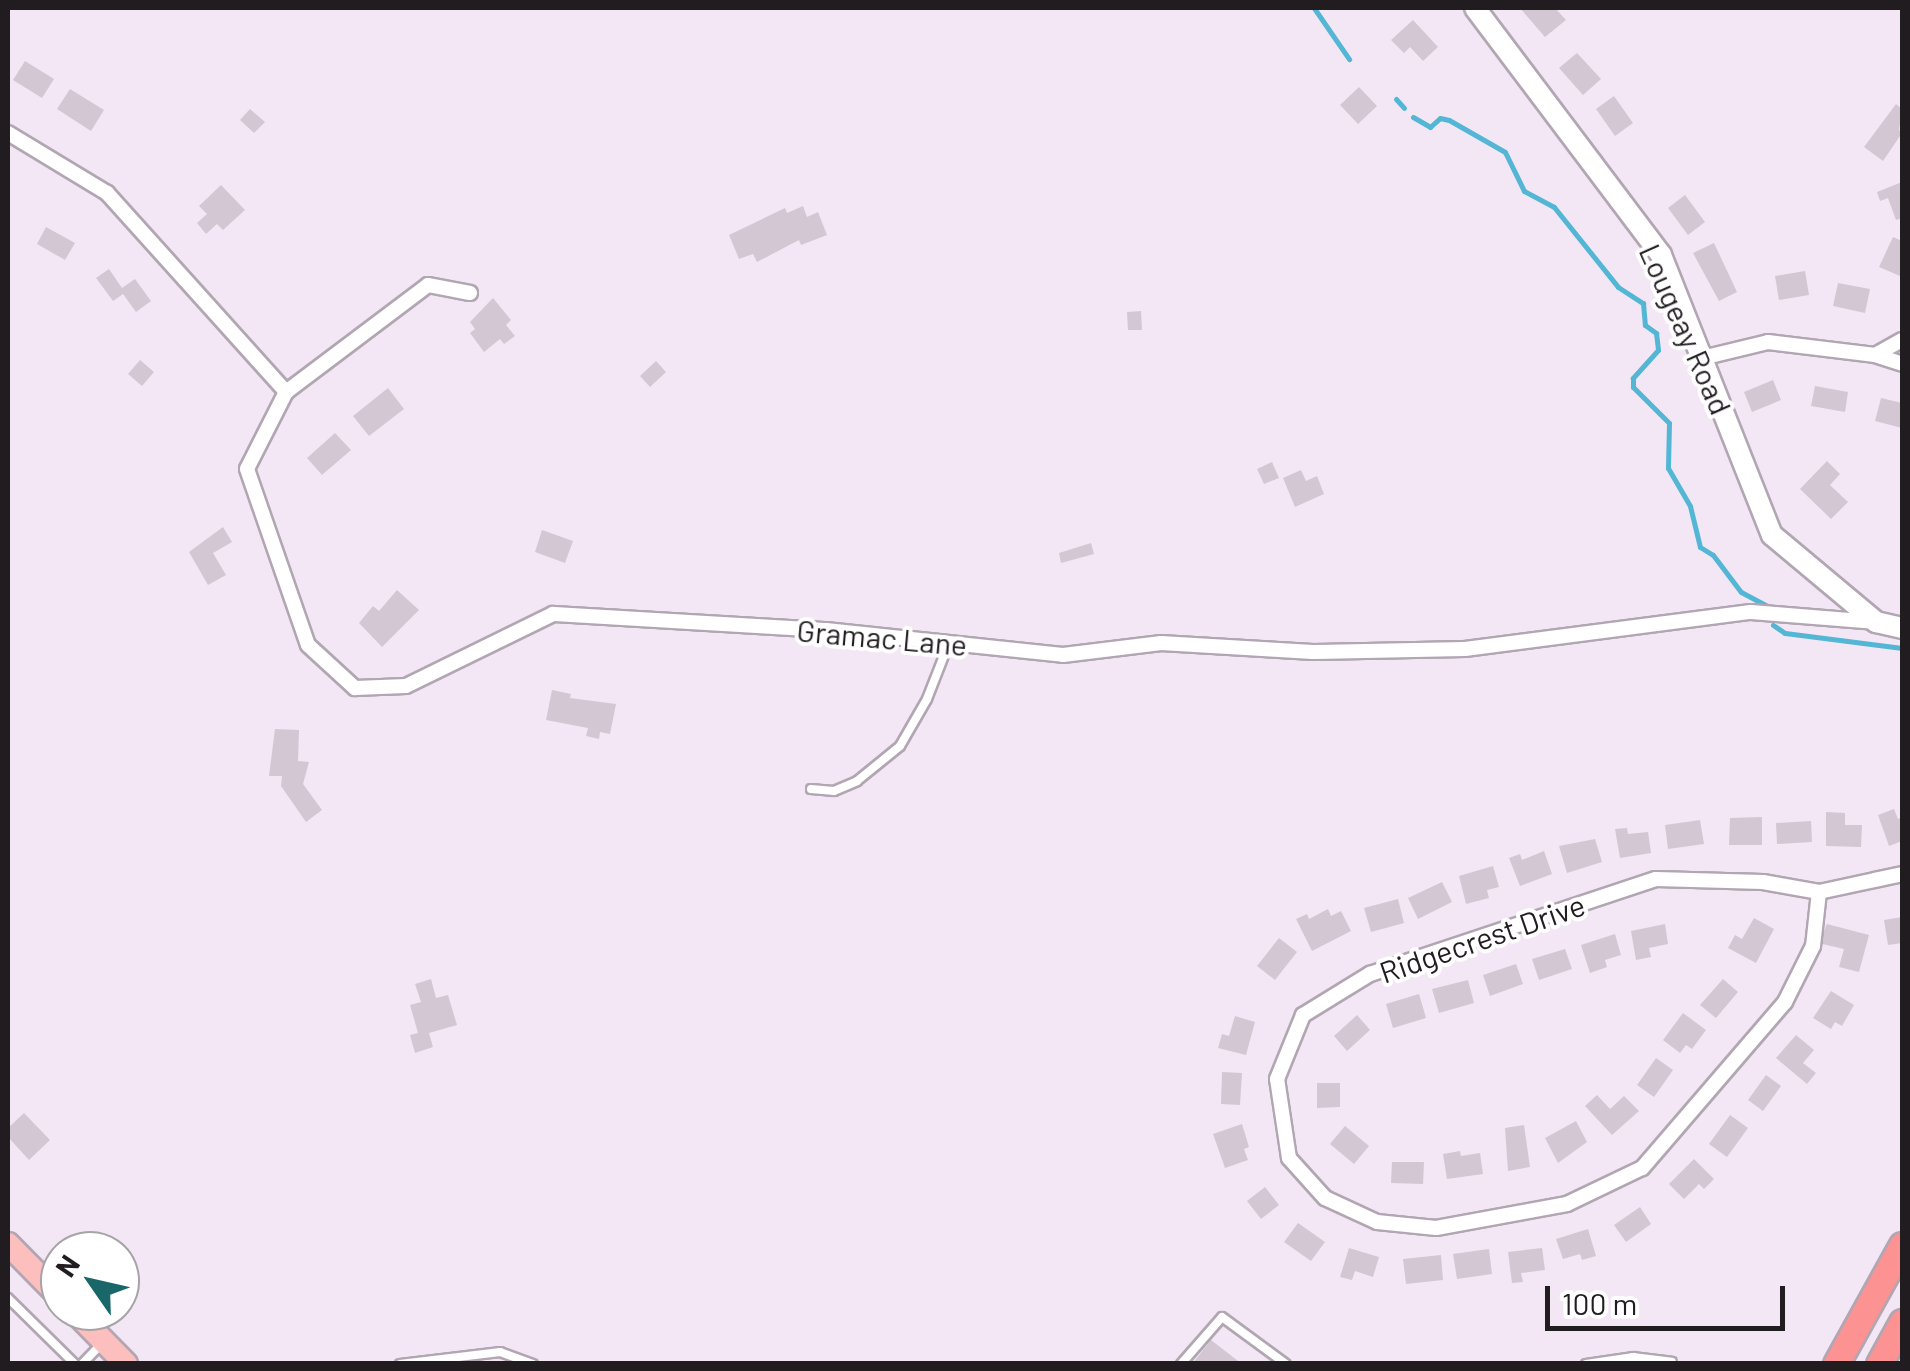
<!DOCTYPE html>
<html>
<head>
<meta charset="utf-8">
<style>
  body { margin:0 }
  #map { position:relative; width:1910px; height:1371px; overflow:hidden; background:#f3e7f5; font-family:Barlow,sans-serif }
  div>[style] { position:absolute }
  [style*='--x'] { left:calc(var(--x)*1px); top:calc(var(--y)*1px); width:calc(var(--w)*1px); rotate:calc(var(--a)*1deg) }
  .stream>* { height:5px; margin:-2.5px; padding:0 2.5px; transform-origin:2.5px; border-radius:2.5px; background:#53b6d5 }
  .building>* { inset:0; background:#d3c7d4 }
  .roads { filter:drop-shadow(2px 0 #b1a6b2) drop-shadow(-2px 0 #b1a6b2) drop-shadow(0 2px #b1a6b2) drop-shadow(0 -2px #b1a6b2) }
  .lane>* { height:8px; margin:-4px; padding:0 4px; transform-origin:4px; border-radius:4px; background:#fff }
  .street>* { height:14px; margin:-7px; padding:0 7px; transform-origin:7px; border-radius:7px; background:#fff }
  .secondary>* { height:20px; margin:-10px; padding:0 10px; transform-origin:10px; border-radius:10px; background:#fff }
  .primary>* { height:22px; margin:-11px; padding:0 11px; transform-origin:11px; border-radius:11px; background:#fdbebe }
  .highway>* { height:25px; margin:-12.5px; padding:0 12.5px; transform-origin:12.5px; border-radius:12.5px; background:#fc9292 }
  span { translate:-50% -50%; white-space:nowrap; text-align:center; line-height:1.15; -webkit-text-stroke:8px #fff; paint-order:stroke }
  .street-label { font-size:30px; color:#201c20 }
  .frame { position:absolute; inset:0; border:10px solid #201c20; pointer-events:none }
  .north { position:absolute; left:40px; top:1231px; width:100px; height:100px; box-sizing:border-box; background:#fff; border:2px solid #a6a4a6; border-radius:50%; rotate:304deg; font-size:28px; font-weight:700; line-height:40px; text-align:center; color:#201c20 }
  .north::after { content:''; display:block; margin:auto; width:35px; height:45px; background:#196768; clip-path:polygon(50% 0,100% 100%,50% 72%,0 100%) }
  .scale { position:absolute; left:1545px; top:1286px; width:240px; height:45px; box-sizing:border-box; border:5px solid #201c20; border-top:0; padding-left:12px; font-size:30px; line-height:35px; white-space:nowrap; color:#201c20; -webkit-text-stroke:8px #fff; paint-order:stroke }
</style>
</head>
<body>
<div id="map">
  <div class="stream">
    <i style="--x:1314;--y:8;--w:62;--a:55.5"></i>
    <i style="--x:1396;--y:99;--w:12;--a:48"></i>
    <i style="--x:1413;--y:117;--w:20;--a:30"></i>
    <i style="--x:1430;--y:127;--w:13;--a:-42"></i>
    <i style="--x:1440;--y:118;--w:9;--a:13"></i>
    <i style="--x:1449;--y:120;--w:64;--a:29.7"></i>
    <i style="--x:1505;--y:152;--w:43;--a:64"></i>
    <i style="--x:1524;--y:191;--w:34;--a:28"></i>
    <i style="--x:1554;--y:207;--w:102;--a:51.3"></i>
    <i style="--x:1618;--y:287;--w:30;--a:33"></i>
    <i style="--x:1643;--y:303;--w:22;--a:85"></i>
    <i style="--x:1645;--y:325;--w:14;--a:36"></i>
    <i style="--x:1656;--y:333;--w:17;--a:83"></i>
    <i style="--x:1658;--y:350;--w:38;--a:132"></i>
    <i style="--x:1633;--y:378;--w:9;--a:90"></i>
    <i style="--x:1633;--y:387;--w:51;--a:45"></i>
    <i style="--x:1669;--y:423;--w:45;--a:91.3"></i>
    <i style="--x:1668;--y:468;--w:44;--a:59.9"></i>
    <i style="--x:1690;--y:506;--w:42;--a:76.3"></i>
    <i style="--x:1700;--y:547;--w:15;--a:32"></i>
    <i style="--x:1713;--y:555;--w:46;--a:52.9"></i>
    <i style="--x:1741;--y:592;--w:32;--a:28"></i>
    <i style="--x:1773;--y:625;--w:14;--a:34"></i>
    <i style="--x:1785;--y:633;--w:118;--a:7.3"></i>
  </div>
  <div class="building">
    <i style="clip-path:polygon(1520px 8px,1555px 8px,1566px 20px,1545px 37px)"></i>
    <i style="clip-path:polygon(1413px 20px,1438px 47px,1423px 61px,1410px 47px,1404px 53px,1391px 40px)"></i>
    <i style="clip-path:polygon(1577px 53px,1601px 79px,1583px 95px,1559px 68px)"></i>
    <i style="clip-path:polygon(25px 61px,54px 79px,42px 98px,13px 80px)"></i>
    <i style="clip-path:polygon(1359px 87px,1377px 106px,1358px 124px,1340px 105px)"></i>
    <i style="clip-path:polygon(70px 89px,104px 110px,91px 131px,57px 109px)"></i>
    <i style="clip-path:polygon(1614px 96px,1633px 123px,1615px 136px,1596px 109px)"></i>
    <i style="clip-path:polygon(1896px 104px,1902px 109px,1899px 130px,1902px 133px,1883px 161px,1864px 147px)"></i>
    <i style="clip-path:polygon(250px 109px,265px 122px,254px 133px,240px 120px)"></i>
    <i style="clip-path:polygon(1902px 182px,1902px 218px,1896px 220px,1888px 198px,1880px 201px,1877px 192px)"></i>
    <i style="clip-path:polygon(221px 185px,245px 210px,223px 230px,217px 224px,206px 234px,197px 223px,207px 214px,199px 206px)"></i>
    <i style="clip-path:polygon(1685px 195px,1705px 222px,1688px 235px,1668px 208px)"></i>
    <i style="clip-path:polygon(803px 206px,807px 217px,818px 212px,827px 235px,801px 245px,799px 240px,757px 262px,753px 254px,739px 259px,729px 235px,785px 208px,787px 213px)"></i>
    <i style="clip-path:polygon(46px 227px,75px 243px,65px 260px,37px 244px)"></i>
    <i style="clip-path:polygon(1893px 237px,1902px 241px,1900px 276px,1879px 267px)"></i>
    <i style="clip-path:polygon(1714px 243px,1737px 292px,1719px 301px,1693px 253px)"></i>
    <i style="clip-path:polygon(109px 269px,122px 288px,135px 279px,151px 301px,136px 312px,123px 294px,113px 301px,96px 278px)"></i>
    <i style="clip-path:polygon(1805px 271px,1809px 295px,1779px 300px,1775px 276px)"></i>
    <i style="clip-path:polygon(1838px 283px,1870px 289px,1865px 313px,1833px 306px)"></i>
    <i style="clip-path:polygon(493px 298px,511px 320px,506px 325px,515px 336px,504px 344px,500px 339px,484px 352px,470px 333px,475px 329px,470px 322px)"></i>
    <i style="clip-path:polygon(1141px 311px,1142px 330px,1128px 330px,1127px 312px)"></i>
    <i style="clip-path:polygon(140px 360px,154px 372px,142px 386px,128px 374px)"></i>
    <i style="clip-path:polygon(656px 361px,666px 372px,650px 387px,640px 376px)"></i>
    <i style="clip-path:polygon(1773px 380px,1781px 400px,1752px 412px,1744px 392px)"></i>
    <i style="clip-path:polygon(1815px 386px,1848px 392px,1845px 412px,1811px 406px)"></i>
    <i style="clip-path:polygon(388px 388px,404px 409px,369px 436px,353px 416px)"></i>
    <i style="clip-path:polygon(1881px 398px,1902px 403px,1902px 428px,1875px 421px)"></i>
    <i style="clip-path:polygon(335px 433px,351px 450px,322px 475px,307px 458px)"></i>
    <i style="clip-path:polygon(1827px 461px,1840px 474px,1830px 485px,1848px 502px,1831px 519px,1800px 489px)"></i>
    <i style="clip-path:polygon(1272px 462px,1279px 478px,1264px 484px,1257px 469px)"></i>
    <i style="clip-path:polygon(1301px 470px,1306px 481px,1317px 476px,1324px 494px,1295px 507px,1283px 478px)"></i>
    <i style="clip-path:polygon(223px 527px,232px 542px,213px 553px,226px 575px,208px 585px,189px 552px)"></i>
    <i style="clip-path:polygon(542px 530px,573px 541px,565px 563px,535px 552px)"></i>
    <i style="clip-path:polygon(1091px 543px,1094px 554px,1061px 563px,1059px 553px)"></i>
    <i style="clip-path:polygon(397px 590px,419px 610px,382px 647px,359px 623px,373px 606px,379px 611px)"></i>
    <i style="clip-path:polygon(552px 690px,571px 694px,570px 698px,616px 704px,610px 734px,600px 732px,599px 739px,586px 736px,588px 728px,546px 720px)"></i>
    <i style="clip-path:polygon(275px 729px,299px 730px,298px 761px,309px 762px,303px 784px,322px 810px,306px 822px,281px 786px,282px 776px,269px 776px)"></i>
    <i style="clip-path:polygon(1894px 809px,1898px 819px,1902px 817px,1902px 841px,1889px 846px,1878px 815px)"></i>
    <i style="clip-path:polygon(1826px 812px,1845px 813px,1845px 825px,1862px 825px,1861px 847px,1826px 846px)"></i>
    <i style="clip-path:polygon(1762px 817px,1762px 845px,1729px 845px,1730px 818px)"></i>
    <i style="clip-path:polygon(1700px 820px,1704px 844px,1668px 849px,1665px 825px)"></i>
    <i style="clip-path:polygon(1811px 821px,1812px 842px,1777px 844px,1776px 823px)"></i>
    <i style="clip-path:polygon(1627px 828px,1628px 834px,1648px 832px,1651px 853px,1620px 858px,1615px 829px)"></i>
    <i style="clip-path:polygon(1595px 839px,1602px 862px,1567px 873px,1559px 846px)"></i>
    <i style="clip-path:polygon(1544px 851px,1552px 874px,1520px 886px,1509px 858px,1520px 854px,1522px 860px)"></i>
    <i style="clip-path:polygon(1493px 866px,1499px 887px,1487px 890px,1489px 898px,1466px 904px,1459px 876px)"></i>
    <i style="clip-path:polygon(1442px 882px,1452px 902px,1418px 919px,1408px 898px)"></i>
    <i style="clip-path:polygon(1398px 899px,1404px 923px,1371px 932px,1364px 908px)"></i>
    <i style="clip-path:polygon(1328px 909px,1331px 916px,1341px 911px,1351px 931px,1312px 951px,1296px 919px,1307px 914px,1309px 919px)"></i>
    <i style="clip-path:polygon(1902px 917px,1902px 943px,1888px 945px,1884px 920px)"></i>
    <i style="clip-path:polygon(1754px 918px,1774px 929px,1756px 963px,1728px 948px,1735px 935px,1742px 939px)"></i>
    <i style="clip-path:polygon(1665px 924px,1668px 944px,1649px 948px,1651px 957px,1636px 960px,1631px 931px)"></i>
    <i style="clip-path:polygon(1827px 924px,1869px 935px,1859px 972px,1839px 967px,1844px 949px,1818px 943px)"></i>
    <i style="clip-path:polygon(1615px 934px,1621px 955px,1605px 960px,1607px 967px,1590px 973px,1581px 945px)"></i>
    <i style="clip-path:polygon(1279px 938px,1297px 952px,1275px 980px,1257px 966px)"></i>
    <i style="clip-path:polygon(1565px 949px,1572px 969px,1539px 980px,1532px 959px)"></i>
    <i style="clip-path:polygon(1516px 964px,1523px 984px,1490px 996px,1483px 975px)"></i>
    <i style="clip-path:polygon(431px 979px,436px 998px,448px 995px,457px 1025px,429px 1033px,433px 1047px,415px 1053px,410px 1035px,418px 1033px,410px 1005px,421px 1002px,415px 984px)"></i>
    <i style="clip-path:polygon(1723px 979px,1738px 992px,1716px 1018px,1700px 1005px)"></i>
    <i style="clip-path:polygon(1468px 980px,1474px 1003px,1439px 1013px,1432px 989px)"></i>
    <i style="clip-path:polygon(1831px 991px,1854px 1005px,1842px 1026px,1835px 1022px,1831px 1029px,1813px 1018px)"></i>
    <i style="clip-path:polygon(1419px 994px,1426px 1018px,1393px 1028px,1386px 1004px)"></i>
    <i style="clip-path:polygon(1683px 1013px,1706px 1030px,1692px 1049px,1686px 1045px,1680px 1053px,1663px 1040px)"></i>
    <i style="clip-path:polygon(1357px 1015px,1370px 1030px,1347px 1051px,1334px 1036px)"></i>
    <i style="clip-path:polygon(1235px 1016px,1255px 1022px,1246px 1055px,1218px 1048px,1222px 1034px,1229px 1036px)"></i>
    <i style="clip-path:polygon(1796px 1035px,1814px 1050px,1803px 1063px,1816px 1073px,1807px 1084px,1776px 1058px)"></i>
    <i style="clip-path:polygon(1656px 1058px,1673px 1070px,1654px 1097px,1637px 1085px)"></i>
    <i style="clip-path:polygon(1222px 1072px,1242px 1073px,1240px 1105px,1221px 1104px)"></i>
    <i style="clip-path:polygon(1766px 1075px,1781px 1086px,1763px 1111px,1748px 1100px)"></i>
    <i style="clip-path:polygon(1317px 1083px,1340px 1083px,1340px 1107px,1317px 1108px)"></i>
    <i style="clip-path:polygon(1597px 1095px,1610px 1109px,1624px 1096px,1639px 1111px,1612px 1135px,1585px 1106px)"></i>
    <i style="clip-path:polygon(24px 1113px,50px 1140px,29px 1160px,8px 1137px,8px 1128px)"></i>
    <i style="clip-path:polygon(1730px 1115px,1748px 1128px,1727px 1157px,1709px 1144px)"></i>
    <i style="clip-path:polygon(1576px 1121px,1587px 1142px,1558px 1163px,1545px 1138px)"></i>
    <i style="clip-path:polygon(1242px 1124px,1249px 1147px,1244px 1149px,1248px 1160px,1225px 1168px,1213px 1134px)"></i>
    <i style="clip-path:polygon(1524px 1125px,1530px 1167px,1508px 1171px,1505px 1128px)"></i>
    <i style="clip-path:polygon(1345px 1126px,1369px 1146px,1354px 1164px,1330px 1144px)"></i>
    <i style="clip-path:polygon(1460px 1151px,1461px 1156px,1480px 1153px,1483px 1174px,1447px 1179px,1443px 1154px)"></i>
    <i style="clip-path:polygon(1694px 1159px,1714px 1179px,1704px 1189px,1699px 1184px,1684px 1199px,1669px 1184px)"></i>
    <i style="clip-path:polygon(1392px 1162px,1424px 1162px,1423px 1184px,1391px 1183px)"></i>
    <i style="clip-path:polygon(1265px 1187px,1279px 1205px,1261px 1219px,1247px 1201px)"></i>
    <i style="clip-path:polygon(1640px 1207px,1651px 1224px,1626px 1242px,1614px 1225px)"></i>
    <i style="clip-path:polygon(1298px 1223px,1325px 1242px,1311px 1261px,1284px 1242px)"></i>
    <i style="clip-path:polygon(1588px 1229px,1596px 1256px,1582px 1260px,1580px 1254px,1563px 1259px,1556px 1239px)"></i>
    <i style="clip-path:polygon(1349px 1248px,1379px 1257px,1373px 1277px,1355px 1271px,1352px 1280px,1340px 1277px)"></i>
    <i style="clip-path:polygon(1542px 1248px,1545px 1270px,1521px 1273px,1523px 1282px,1512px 1283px,1508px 1252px)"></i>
    <i style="clip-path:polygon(1489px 1249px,1492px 1274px,1457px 1279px,1453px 1254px)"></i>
    <i style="clip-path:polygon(1441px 1255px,1443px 1280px,1406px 1284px,1403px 1259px)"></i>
    <i style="clip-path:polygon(1211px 1340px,1242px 1364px,1192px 1364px)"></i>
  </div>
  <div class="roads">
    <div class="lane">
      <i style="--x:811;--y:789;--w:23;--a:5"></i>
      <i style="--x:834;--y:791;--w:25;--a:-23"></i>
      <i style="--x:857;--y:781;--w:55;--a:-39.1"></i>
      <i style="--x:900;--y:746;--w:54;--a:-60.1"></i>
      <i style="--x:927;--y:699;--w:60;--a:-68.6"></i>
      <i style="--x:8;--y:1298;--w:94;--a:44.6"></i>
      <i style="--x:82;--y:1364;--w:30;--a:-46"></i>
      <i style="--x:400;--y:1364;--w:101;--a:-6.8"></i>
      <i style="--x:500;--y:1352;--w:35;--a:20"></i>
      <i style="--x:1181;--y:1364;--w:62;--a:-48.9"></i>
      <i style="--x:1222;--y:1317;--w:79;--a:36.3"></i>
      <i style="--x:1586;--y:1364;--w:48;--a:-8.5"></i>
      <i style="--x:1633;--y:1357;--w:39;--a:7"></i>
    </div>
    <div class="street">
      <i style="--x:8;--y:133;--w:116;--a:31.2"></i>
      <i style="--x:107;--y:193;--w:268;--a:48"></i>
      <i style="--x:470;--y:293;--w:43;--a:-169.2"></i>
      <i style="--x:428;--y:285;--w:178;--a:143"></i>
      <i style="--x:286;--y:392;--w:86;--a:116.9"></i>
      <i style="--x:247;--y:469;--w:186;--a:70.9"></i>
      <i style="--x:308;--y:645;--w:64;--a:42.5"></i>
      <i style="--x:355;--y:688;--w:51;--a:-2.2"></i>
      <i style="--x:406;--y:686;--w:164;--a:-26.1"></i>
      <i style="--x:553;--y:614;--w:273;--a:3.4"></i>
      <i style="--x:826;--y:630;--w:238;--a:6"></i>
      <i style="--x:1063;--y:655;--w:99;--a:-7"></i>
      <i style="--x:1161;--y:643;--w:152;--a:3.4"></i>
      <i style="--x:1313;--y:652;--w:152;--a:-1.1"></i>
      <i style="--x:1465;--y:649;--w:288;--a:-7.4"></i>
      <i style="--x:1751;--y:612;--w:123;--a:4.6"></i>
      <i style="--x:1875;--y:355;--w:31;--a:-29"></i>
      <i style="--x:1702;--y:358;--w:68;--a:-13.6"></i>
      <i style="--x:1768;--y:342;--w:108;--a:6.9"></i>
      <i style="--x:1875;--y:355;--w:28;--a:18"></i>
      <i style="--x:1819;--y:892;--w:54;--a:96.3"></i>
      <i style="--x:1813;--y:946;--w:63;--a:116.6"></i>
      <i style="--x:1785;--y:1002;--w:219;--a:130.7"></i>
      <i style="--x:1642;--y:1168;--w:83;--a:154.4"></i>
      <i style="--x:1567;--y:1204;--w:133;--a:169.6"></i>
      <i style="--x:1436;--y:1228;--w:59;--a:-174.2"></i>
      <i style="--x:1377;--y:1222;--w:57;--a:-155.2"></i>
      <i style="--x:1325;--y:1198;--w:54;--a:-132"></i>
      <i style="--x:1289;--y:1158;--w:80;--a:-98.6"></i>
      <i style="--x:1277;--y:1079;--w:69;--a:-67.9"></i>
      <i style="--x:1303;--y:1015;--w:79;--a:-31.5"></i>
      <i style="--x:1370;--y:974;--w:301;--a:-18.4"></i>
      <i style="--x:1656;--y:879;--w:107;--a:1.6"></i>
      <i style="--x:1763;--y:882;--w:57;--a:10.1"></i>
      <i style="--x:1819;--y:892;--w:85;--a:-12.2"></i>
    </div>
    <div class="secondary">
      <i style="--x:1475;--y:8;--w:309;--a:53"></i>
      <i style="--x:1661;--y:255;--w:301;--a:68.4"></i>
      <i style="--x:1772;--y:535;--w:136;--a:39.9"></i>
      <i style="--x:1876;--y:622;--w:27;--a:13"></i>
    </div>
    <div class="primary">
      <i style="--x:8;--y:1244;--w:74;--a:45.5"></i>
      <i style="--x:74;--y:1311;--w:74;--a:45.5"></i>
    </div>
    <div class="highway">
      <i style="--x:1836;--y:1364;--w:136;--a:-61"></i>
      <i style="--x:1879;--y:1364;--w:48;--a:-61.3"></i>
    </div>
  </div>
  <div class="street-label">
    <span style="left:1686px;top:329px;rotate:66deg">Lougeay Road</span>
    <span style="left:882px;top:637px;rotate:5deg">Gramac Lane</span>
    <span style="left:1482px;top:938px;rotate:-19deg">Ridgecrest Drive</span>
  </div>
  <div class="frame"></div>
  <div class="north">N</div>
  <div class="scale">100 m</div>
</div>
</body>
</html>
